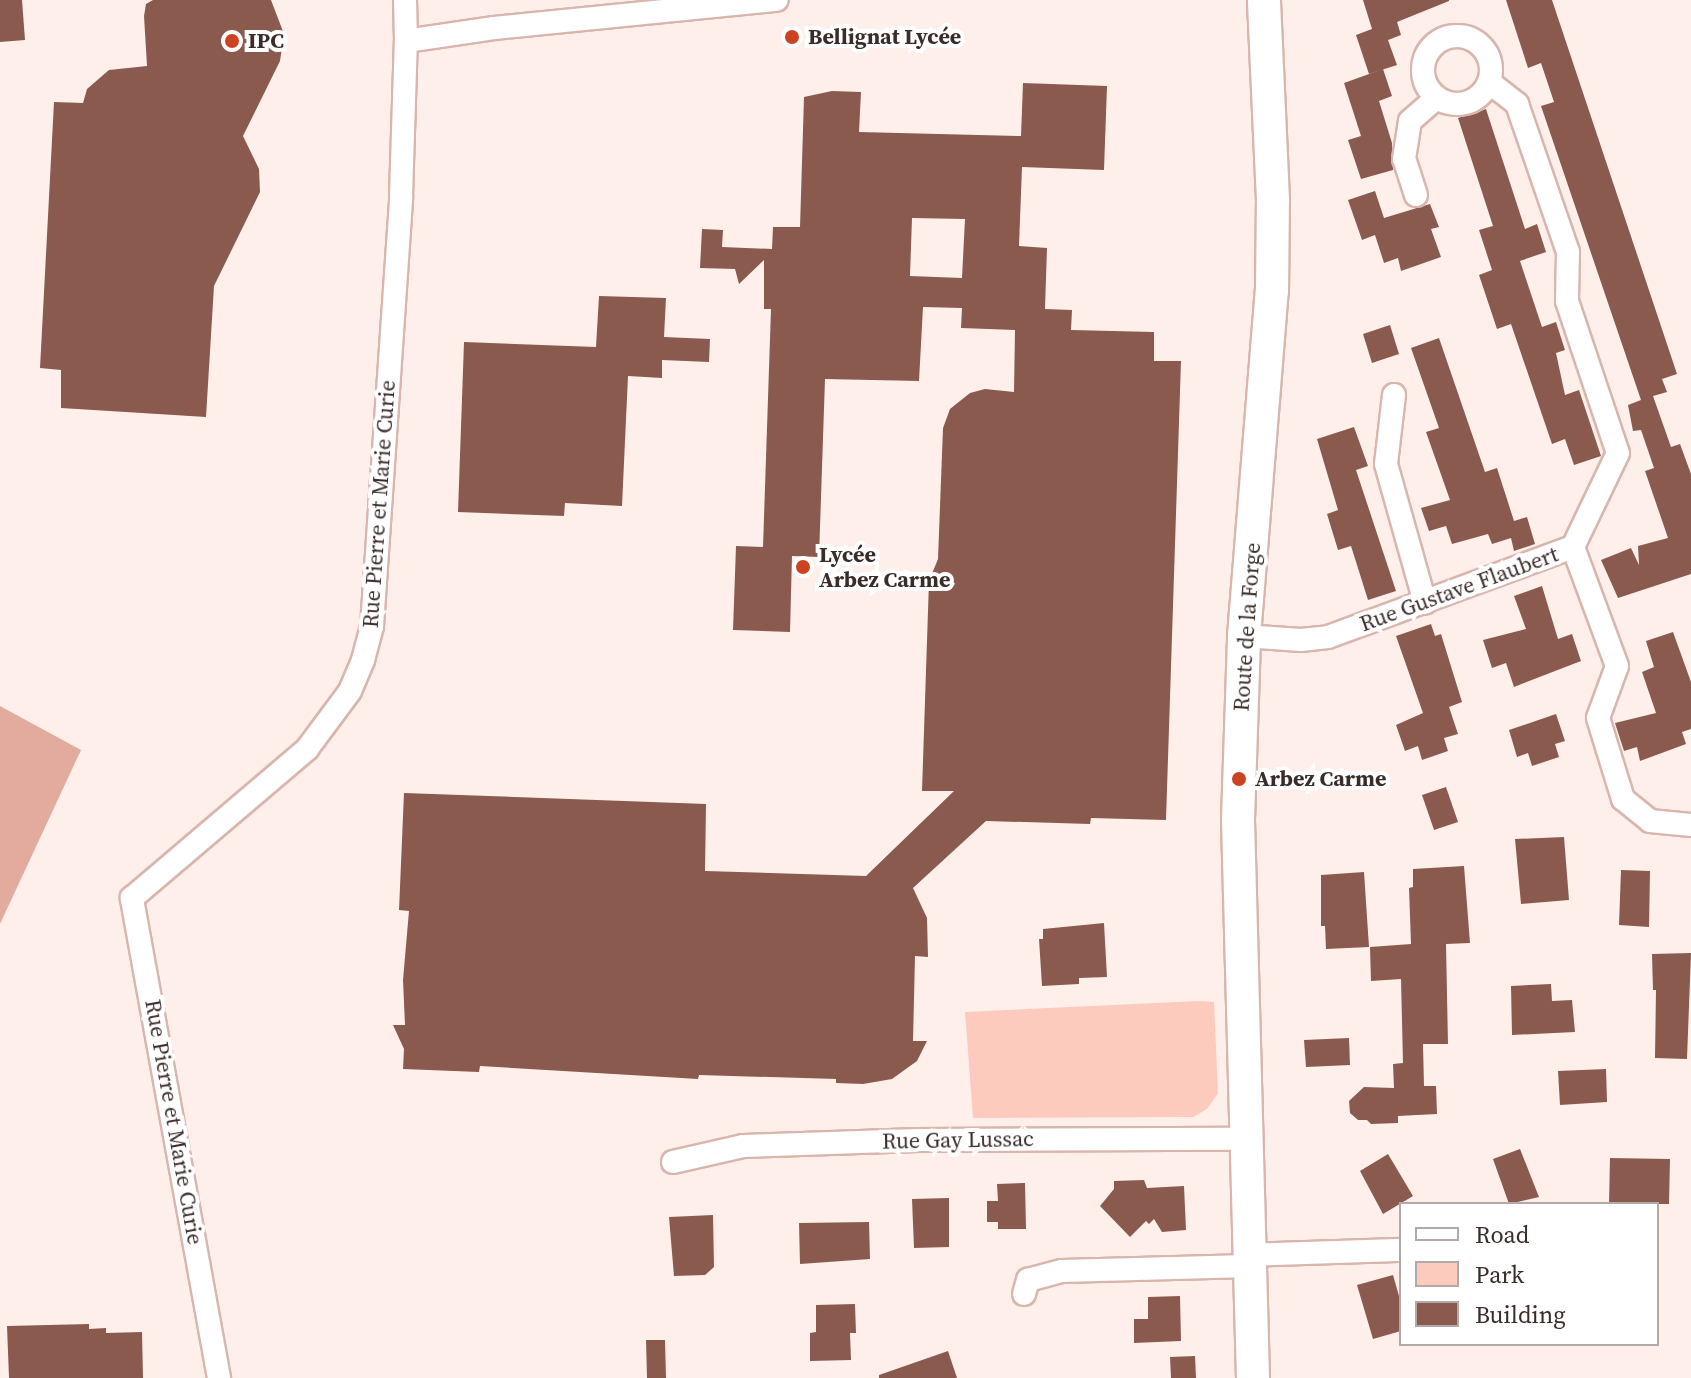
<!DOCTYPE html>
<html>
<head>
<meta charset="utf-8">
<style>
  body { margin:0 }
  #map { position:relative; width:1691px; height:1378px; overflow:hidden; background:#feefeb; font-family:"Source Serif 4",serif }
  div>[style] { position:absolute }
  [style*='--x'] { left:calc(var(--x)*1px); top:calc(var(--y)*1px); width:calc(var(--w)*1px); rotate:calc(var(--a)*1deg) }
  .green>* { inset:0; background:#fccbbe }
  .forest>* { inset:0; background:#e2ab9d }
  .building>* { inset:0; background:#8b5a4e }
  .roads { filter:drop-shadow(2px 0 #d9b6ad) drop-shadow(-2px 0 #d9b6ad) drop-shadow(0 2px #d9b6ad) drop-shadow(0 -2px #d9b6ad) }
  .street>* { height:22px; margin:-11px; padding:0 11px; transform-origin:11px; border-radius:11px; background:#fff }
  .street>.ring { margin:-11px; padding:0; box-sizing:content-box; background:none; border:22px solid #fff; border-radius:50% }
  .secondary>* { height:32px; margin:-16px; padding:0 16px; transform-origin:16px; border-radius:16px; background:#fff }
  .dots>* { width:22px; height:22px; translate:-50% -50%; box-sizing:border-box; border:4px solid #fff; border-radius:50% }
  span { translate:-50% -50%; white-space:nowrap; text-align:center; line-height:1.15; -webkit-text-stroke:8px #fff; paint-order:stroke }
  .poi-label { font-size:22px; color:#3a2c29; font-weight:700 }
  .left { translate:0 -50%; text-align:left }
  .street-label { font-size:22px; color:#3a2c29 }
  .legend { position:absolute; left:1399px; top:1202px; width:260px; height:144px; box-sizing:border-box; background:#fff; border:2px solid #b0aba9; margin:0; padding:10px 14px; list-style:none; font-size:24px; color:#3a2c29 }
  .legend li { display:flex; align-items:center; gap:16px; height:40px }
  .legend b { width:40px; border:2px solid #b0aba9 }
</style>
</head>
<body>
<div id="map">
  <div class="green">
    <i style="clip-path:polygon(1199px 1001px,1214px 1002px,1218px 1093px,1207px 1109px,1193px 1117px,973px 1118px,965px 1012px)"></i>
  </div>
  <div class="forest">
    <i style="clip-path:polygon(0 706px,81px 750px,0 924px)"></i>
  </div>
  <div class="building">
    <i style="clip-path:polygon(0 0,22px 0,25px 40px,0 42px)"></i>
    <i style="clip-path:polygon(153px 0,271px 0,284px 34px,280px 61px,243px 136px,259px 169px,260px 192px,214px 286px,206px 417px,61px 408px,61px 370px,40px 368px,54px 102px,83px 103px,87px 89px,109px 70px,147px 66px,144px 16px,146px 4px)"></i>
    <i style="clip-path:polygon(1363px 0,1449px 0,1449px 1px,1397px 22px,1401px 35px,1388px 40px,1397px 65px,1369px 74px,1356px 35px,1372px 29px)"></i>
    <i style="clip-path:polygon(1506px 0,1552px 0,1677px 374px,1662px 379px,1667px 392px,1653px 396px,1671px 447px,1680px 444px,1691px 474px,1691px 574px,1618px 598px,1601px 560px,1631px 548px,1639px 565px,1638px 546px,1668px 538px,1645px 471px,1654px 468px,1641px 430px,1633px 431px,1628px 405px,1641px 400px,1541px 106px,1554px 102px,1541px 63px,1528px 68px)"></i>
    <i style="clip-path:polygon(1383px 69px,1392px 96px,1379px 101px,1392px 143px,1393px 170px,1361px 179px,1348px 140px,1361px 136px,1344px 83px)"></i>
    <i style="clip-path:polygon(evenodd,1023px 83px,1107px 86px,1104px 170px,1022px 167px,1019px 246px,1047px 248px,1045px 309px,1072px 310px,1071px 330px,1154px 332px,1154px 361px,1181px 361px,1166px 820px,1091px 818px,1090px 824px,986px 821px,913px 888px,927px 918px,928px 957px,915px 956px,913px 1041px,927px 1041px,917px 1061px,892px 1079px,863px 1084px,836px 1083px,836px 1079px,699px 1075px,698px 1079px,480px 1066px,479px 1072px,403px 1069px,404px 1049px,393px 1025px,405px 1025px,403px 980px,409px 911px,399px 910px,404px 793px,706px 804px,705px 871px,866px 876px,954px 791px,922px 791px,929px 581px,938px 559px,943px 428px,950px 409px,970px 393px,985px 389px,1014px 392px,1015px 330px,961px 328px,962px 308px,923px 307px,919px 381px,825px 379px,819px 557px,792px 556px,790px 632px,733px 630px,736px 546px,763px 547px,771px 309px,764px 309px,764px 260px,739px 284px,735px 269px,700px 268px,702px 229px,723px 230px,722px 247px,772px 249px,773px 227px,800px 227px,804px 97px,832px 91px,861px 92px,859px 132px,1021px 136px,1023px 83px,912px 218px,965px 219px,962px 278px,910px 276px,912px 218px)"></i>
    <i style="clip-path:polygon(1486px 109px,1525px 229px,1537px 224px,1546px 252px,1520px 261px,1542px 327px,1556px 322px,1565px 350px,1556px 353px,1565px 395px,1579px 390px,1601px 456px,1574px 465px,1565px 439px,1552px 444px,1511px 324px,1497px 329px,1479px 275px,1492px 270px,1479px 230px,1493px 226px,1458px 118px)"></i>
    <i style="clip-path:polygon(1375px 191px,1384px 218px,1430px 204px,1439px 227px,1431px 229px,1441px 257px,1401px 271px,1398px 258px,1384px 263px,1375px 235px,1362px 240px,1348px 200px)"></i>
    <i style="clip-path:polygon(599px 296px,666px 298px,664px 337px,710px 339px,709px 362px,662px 360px,662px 378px,628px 376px,622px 506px,565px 503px,564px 516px,458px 512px,464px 342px,596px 347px)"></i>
    <i style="clip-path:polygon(1390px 325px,1399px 354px,1372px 363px,1363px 334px)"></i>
    <i style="clip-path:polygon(1439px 338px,1485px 472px,1497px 468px,1514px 521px,1527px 517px,1535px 544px,1514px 551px,1511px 538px,1492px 544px,1488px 534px,1452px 544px,1446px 526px,1429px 531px,1421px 508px,1450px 500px,1426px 432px,1439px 428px,1411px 348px)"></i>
    <i style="clip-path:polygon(1354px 427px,1368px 466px,1356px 470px,1396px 591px,1368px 600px,1351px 546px,1338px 550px,1327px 514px,1338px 510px,1317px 439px)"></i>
    <i style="clip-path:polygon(1542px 586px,1558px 639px,1572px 634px,1581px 661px,1514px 687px,1506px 663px,1492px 668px,1483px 640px,1526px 629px,1514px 596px)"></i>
    <i style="clip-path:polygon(1431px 624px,1435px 636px,1441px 634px,1462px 702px,1449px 707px,1458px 734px,1444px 738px,1448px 751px,1422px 760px,1418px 746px,1405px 751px,1396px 725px,1423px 713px,1396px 636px)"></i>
    <i style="clip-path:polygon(1673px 632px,1691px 682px,1691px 729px,1682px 732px,1686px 744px,1640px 761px,1637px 747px,1624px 751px,1615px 723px,1656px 713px,1642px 672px,1654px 667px,1646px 641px)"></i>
    <i style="clip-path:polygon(1556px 714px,1565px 741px,1555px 744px,1559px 757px,1532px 766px,1528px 753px,1517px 757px,1509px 730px)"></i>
    <i style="clip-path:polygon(1446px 787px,1458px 822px,1434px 830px,1422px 795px)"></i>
    <i style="clip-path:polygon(1564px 837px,1569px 900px,1521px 904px,1515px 839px)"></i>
    <i style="clip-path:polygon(1464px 866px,1470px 943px,1446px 944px,1448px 1044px,1423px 1044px,1424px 1086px,1436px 1086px,1437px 1114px,1398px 1116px,1398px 1123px,1371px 1124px,1367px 1120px,1358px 1120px,1350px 1113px,1349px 1101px,1364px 1087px,1394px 1088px,1393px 1064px,1403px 1063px,1401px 979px,1371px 981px,1370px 947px,1411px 944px,1409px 888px,1413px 887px,1413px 869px)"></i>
    <i style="clip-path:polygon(1621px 870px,1650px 871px,1649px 927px,1619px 925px)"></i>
    <i style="clip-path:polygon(1364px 872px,1369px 947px,1326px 949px,1325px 926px,1321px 926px,1321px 875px)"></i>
    <i style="clip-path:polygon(1104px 923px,1107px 977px,1079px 978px,1079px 984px,1042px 986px,1039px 939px,1043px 939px,1043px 929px)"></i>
    <i style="clip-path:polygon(1691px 953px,1687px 1059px,1655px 1058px,1656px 990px,1653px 990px,1652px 954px)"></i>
    <i style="clip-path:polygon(1551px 984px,1552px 1001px,1572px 1000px,1575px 1032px,1512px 1035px,1511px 986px)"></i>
    <i style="clip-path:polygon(1349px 1038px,1350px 1065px,1306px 1067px,1304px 1040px)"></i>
    <i style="clip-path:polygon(1606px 1069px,1607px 1102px,1560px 1105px,1558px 1071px)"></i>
    <i style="clip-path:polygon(1520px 1149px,1539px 1197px,1509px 1204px,1493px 1159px)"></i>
    <i style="clip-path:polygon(1388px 1154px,1413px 1196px,1383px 1214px,1360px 1171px)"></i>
    <i style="clip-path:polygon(1610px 1158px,1670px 1159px,1669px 1204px,1609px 1204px)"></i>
    <i style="clip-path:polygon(1144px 1180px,1147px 1188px,1184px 1186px,1186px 1230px,1162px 1232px,1154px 1219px,1149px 1224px,1146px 1221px,1130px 1237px,1100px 1206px,1114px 1189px,1114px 1181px)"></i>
    <i style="clip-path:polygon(1025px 1183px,1026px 1229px,998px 1229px,998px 1222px,987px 1222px,987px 1201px,998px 1201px,997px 1184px)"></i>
    <i style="clip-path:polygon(949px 1198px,949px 1247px,914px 1248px,912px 1199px)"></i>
    <i style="clip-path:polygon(713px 1215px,714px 1267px,705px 1275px,674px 1276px,669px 1217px)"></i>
    <i style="clip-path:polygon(869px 1222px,870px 1259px,800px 1264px,799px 1223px)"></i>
    <i style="clip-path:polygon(1393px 1275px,1401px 1303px,1401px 1331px,1373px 1339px,1357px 1285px)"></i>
    <i style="clip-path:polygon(1180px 1296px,1181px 1341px,1134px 1343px,1134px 1319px,1148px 1319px,1148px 1297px)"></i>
    <i style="clip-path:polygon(855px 1304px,856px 1333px,850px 1333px,851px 1360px,810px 1361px,810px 1333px,816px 1332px,816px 1305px)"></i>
    <i style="clip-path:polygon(89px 1324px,89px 1329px,106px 1328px,106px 1333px,142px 1332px,143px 1378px,9px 1378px,7px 1326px)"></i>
    <i style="clip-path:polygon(646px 1340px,665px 1340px,666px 1378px,647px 1378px)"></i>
    <i style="clip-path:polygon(948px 1351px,957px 1378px,879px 1378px,879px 1375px)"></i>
    <i style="clip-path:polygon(1195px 1356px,1196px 1378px,1171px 1378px,1170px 1357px)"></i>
  </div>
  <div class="roads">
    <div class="street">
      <i style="--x:405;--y:0;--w:41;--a:88.6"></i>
      <i class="ring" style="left:1423px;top:36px;width:46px;height:46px"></i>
      <i style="--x:1489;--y:82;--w:36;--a:38"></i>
      <i style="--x:1517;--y:104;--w:157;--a:71"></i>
      <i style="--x:1568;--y:252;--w:49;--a:91.2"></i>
      <i style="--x:1567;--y:301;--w:160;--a:71.5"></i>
      <i style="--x:1618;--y:453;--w:104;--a:115.6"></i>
      <i style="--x:1416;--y:195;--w:38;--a:-108"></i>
      <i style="--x:1404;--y:159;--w:38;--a:-81"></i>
      <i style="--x:1410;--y:121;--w:35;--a:-41"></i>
      <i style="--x:1394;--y:395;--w:69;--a:96.6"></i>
      <i style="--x:1386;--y:464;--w:144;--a:74.3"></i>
      <i style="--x:1244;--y:636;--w:57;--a:4"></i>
      <i style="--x:1301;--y:640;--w:27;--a:-6"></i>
      <i style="--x:1328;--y:637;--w:261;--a:-20.2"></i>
      <i style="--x:1573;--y:547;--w:127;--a:69.7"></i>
      <i style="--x:1617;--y:666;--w:55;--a:110.1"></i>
      <i style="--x:1598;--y:718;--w:85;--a:72.8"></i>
      <i style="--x:1623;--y:799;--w:35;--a:39"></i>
      <i style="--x:1650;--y:821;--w:41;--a:5.6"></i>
      <i style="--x:673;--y:1162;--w:72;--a:-12.9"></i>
      <i style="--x:743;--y:1146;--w:175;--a:-2"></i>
      <i style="--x:918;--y:1140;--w:328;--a:-0.2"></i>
      <i style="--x:1248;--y:1255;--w:153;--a:-1.9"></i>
      <i style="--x:1024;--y:1294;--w:15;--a:-74"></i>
      <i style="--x:1028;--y:1280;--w:35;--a:-15"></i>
      <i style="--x:1062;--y:1271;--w:187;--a:-1.5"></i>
      <i style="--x:219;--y:1378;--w:488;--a:-100.3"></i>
      <i style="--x:132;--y:898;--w:230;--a:-40.4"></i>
      <i style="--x:307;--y:749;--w:72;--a:-53.4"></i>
      <i style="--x:350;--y:691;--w:34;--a:-67"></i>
      <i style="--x:363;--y:660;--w:35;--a:-75"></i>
      <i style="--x:372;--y:626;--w:431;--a:-86.1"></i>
      <i style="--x:401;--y:196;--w:155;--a:-88.2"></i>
      <i style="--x:406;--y:41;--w:89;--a:-8.4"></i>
      <i style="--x:494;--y:28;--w:284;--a:-5.7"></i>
    </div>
    <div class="secondary">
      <i style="--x:1253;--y:1378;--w:558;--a:-91.54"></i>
      <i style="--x:1238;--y:820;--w:184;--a:-88.1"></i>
      <i style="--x:1244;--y:636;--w:346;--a:-85.4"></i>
      <i style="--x:1272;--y:291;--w:91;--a:-89.4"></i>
      <i style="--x:1273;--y:200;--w:200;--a:-92.6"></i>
    </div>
  </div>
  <div class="dots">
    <i style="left:792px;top:37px;background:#cc4321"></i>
    <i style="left:232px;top:41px;background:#cc4321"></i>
    <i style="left:803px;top:567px;background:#cc4321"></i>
    <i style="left:1239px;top:779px;background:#cc4321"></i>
  </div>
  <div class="poi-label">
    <span class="left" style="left:808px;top:37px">Bellignat Lycée</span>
    <span class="left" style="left:248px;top:41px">IPC</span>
    <span class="left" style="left:819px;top:567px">Lycée<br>Arbez Carme</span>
    <span class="left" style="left:1255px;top:779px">Arbez Carme</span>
  </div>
  <div class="street-label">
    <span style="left:379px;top:504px;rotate:-86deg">Rue Pierre et Marie Curie</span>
    <span style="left:1459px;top:589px;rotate:-20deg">Rue Gustave Flaubert</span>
    <span style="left:1247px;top:627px;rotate:-86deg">Route de la Forge</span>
    <span style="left:174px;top:1122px;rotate:80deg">Rue Pierre et Marie Curie</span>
    <span style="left:958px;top:1140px;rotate:-1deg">Rue Gay Lussac</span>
  </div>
  <ul class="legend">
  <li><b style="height:10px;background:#fff"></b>Road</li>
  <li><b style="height:22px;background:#fccbbe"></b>Park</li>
  <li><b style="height:22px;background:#8b5a4e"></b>Building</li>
  </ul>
</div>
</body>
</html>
